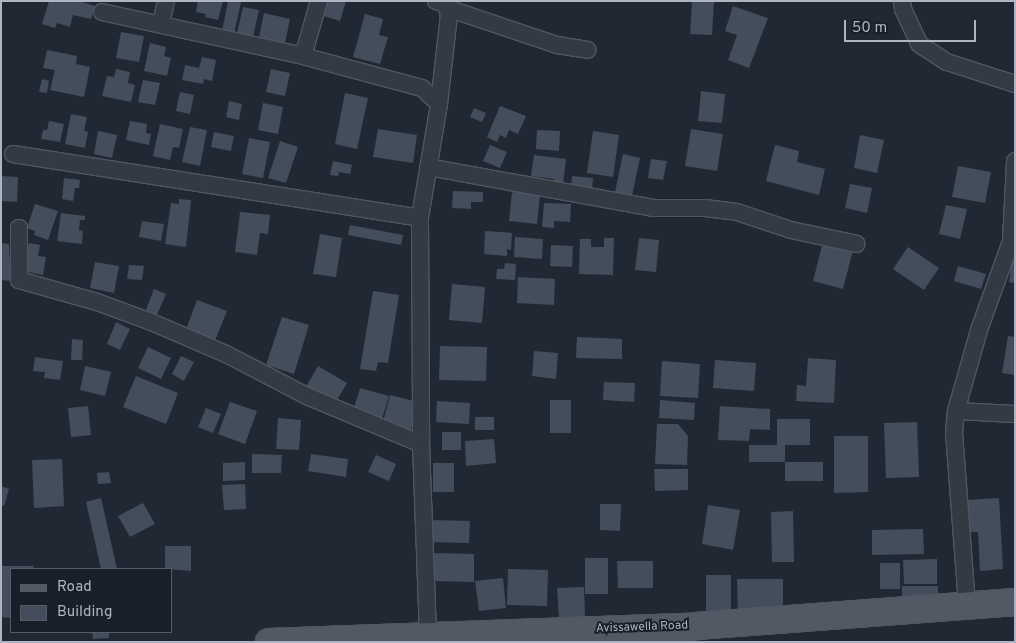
<!DOCTYPE html>
<html>
<head>
<meta charset="utf-8">
<style>
  body { margin:0 }
  #map { position:relative; width:1016px; height:643px; overflow:hidden; background:#202833; font-family:Overpass,sans-serif }
  div>[style] { position:absolute }
  [style*='--x'] { left:calc(var(--x)*1px); top:calc(var(--y)*1px); width:calc(var(--w)*1px); rotate:calc(var(--a)*1deg) }
  .building>* { inset:0; background:#444d5b }
  .roads { filter:drop-shadow(1px 0 #515762) drop-shadow(-1px 0 #515762) drop-shadow(0 1px #515762) drop-shadow(0 -1px #515762) }
  .street>* { height:16px; margin:-8px; padding:0 8px; transform-origin:8px; border-radius:8px; background:#343a44 }
  .primary>* { height:26px; margin:-13px; padding:0 13px; transform-origin:13px; border-radius:13px; background:#515964 }
  span { translate:-50% -50%; white-space:nowrap; text-align:center; line-height:1.15; -webkit-text-stroke:4px #191f29; paint-order:stroke }
  .street-label { font-size:12px; color:#aeb4c1 }
  .frame { position:absolute; inset:0; border:2px solid #aeb4c1; pointer-events:none }
  .legend { position:absolute; left:10px; top:568px; width:162px; height:65px; box-sizing:border-box; background:#191f29; border:1px solid #555b66; margin:0; padding:6px 9px; list-style:none; font-size:15px; color:#aeb4c1 }
  .legend li { display:flex; align-items:center; gap:10px; height:25px }
  .legend b { width:25px; border:1px solid #555b66 }
  .scale { position:absolute; left:844px; top:20px; width:132px; height:22px; box-sizing:border-box; border:2px solid #aeb4c1; border-top:0; padding-left:6px; font-size:15px; line-height:18px; white-space:nowrap; color:#aeb4c1; -webkit-text-stroke:4px #191f29; paint-order:stroke }
</style>
</head>
<body>
<div id="map">
  <div class="building">
    <i style="clip-path:polygon(49px 1px,79px 1px,95px 6px,91px 19px,73px 15px,70px 27px,57px 23px,55px 28px,42px 24px)"></i>
    <i style="clip-path:polygon(198px 1px,223px 1px,218px 20px,205px 17px,206px 14px,196px 12px)"></i>
    <i style="clip-path:polygon(228px 1px,241px 2px,234px 34px,222px 31px)"></i>
    <i style="clip-path:polygon(324px 1px,346px 1px,340px 21px,320px 15px)"></i>
    <i style="clip-path:polygon(692px 1px,714px 1px,712px 35px,690px 34px)"></i>
    <i style="clip-path:polygon(733px 6px,768px 18px,749px 68px,728px 60px,737px 35px,725px 31px)"></i>
    <i style="clip-path:polygon(243px 7px,259px 10px,253px 37px,237px 33px)"></i>
    <i style="clip-path:polygon(264px 13px,290px 19px,285px 43px,259px 37px)"></i>
    <i style="clip-path:polygon(365px 14px,383px 19px,379px 35px,388px 37px,380px 64px,353px 57px)"></i>
    <i style="clip-path:polygon(121px 32px,144px 36px,139px 62px,116px 58px)"></i>
    <i style="clip-path:polygon(150px 43px,166px 47px,164px 56px,171px 58px,167px 76px,144px 71px)"></i>
    <i style="clip-path:polygon(47px 50px,77px 56px,76px 64px,90px 67px,84px 97px,50px 90px,55px 70px,43px 68px)"></i>
    <i style="clip-path:polygon(202px 57px,216px 60px,212px 81px,204px 79px,203px 84px,182px 80px,185px 65px,199px 68px)"></i>
    <i style="clip-path:polygon(116px 69px,130px 72px,128px 83px,135px 85px,131px 102px,102px 96px,107px 76px,114px 77px)"></i>
    <i style="clip-path:polygon(271px 69px,290px 73px,285px 96px,266px 92px)"></i>
    <i style="clip-path:polygon(42px 79px,49px 81px,47px 93px,39px 92px)"></i>
    <i style="clip-path:polygon(143px 80px,160px 83px,155px 105px,138px 102px)"></i>
    <i style="clip-path:polygon(701px 91px,725px 94px,722px 123px,698px 121px)"></i>
    <i style="clip-path:polygon(180px 92px,194px 95px,190px 114px,176px 111px)"></i>
    <i style="clip-path:polygon(345px 93px,368px 98px,357px 149px,335px 144px)"></i>
    <i style="clip-path:polygon(229px 101px,242px 104px,239px 120px,226px 117px)"></i>
    <i style="clip-path:polygon(263px 103px,283px 107px,278px 134px,258px 130px)"></i>
    <i style="clip-path:polygon(500px 106px,526px 116px,518px 134px,509px 130px,506px 138px,500px 135px,497px 142px,487px 137px)"></i>
    <i style="clip-path:polygon(474px 108px,486px 113px,482px 122px,470px 117px)"></i>
    <i style="clip-path:polygon(71px 114px,87px 117px,84px 131px,88px 132px,85px 148px,65px 144px)"></i>
    <i style="clip-path:polygon(49px 121px,64px 124px,60px 142px,41px 139px,43px 130px,47px 130px)"></i>
    <i style="clip-path:polygon(130px 121px,147px 124px,146px 133px,151px 134px,149px 145px,126px 140px)"></i>
    <i style="clip-path:polygon(160px 124px,183px 129px,179px 148px,173px 147px,170px 160px,153px 156px)"></i>
    <i style="clip-path:polygon(190px 127px,207px 130px,200px 166px,182px 162px)"></i>
    <i style="clip-path:polygon(378px 129px,417px 135px,413px 163px,373px 157px)"></i>
    <i style="clip-path:polygon(691px 129px,723px 134px,717px 171px,685px 166px)"></i>
    <i style="clip-path:polygon(537px 130px,560px 131px,559px 151px,536px 149px)"></i>
    <i style="clip-path:polygon(98px 131px,117px 135px,112px 158px,94px 154px)"></i>
    <i style="clip-path:polygon(593px 131px,619px 135px,613px 177px,587px 173px)"></i>
    <i style="clip-path:polygon(214px 132px,234px 136px,231px 151px,211px 147px)"></i>
    <i style="clip-path:polygon(860px 135px,884px 140px,877px 173px,854px 168px)"></i>
    <i style="clip-path:polygon(249px 138px,270px 142px,263px 178px,242px 174px)"></i>
    <i style="clip-path:polygon(280px 141px,298px 147px,286px 183px,268px 178px)"></i>
    <i style="clip-path:polygon(490px 145px,507px 152px,500px 168px,483px 161px)"></i>
    <i style="clip-path:polygon(775px 145px,799px 151px,797px 162px,825px 169px,819px 195px,766px 181px)"></i>
    <i style="clip-path:polygon(623px 154px,640px 158px,632px 196px,615px 192px)"></i>
    <i style="clip-path:polygon(534px 155px,566px 159px,563px 184px,553px 183px,554px 179px,531px 176px)"></i>
    <i style="clip-path:polygon(651px 159px,667px 161px,663px 180px,648px 178px)"></i>
    <i style="clip-path:polygon(333px 161px,352px 165px,350px 174px,339px 172px,338px 176px,330px 175px)"></i>
    <i style="clip-path:polygon(958px 166px,991px 172px,985px 203px,952px 197px)"></i>
    <i style="clip-path:polygon(1px 176px,18px 177px,17px 202px,1px 201px)"></i>
    <i style="clip-path:polygon(572px 176px,593px 178px,592px 189px,571px 187px)"></i>
    <i style="clip-path:polygon(64px 178px,80px 180px,79px 188px,75px 188px,73px 201px,62px 199px)"></i>
    <i style="clip-path:polygon(850px 184px,872px 188px,867px 213px,845px 208px)"></i>
    <i style="clip-path:polygon(453px 191px,483px 192px,483px 202px,471px 202px,471px 209px,452px 208px)"></i>
    <i style="clip-path:polygon(512px 192px,540px 194px,537px 224px,509px 221px)"></i>
    <i style="clip-path:polygon(179px 199px,191px 200px,186px 247px,165px 244px,171px 203px,179px 204px)"></i>
    <i style="clip-path:polygon(544px 203px,571px 204px,570px 222px,554px 221px,554px 228px,542px 227px)"></i>
    <i style="clip-path:polygon(35px 204px,58px 211px,48px 240px,34px 235px,35px 231px,27px 228px)"></i>
    <i style="clip-path:polygon(946px 205px,967px 209px,960px 239px,939px 234px)"></i>
    <i style="clip-path:polygon(240px 212px,270px 215px,268px 234px,260px 233px,257px 255px,235px 252px)"></i>
    <i style="clip-path:polygon(61px 213px,85px 216px,85px 220px,80px 220px,79px 230px,83px 231px,82px 244px,57px 241px)"></i>
    <i style="clip-path:polygon(142px 221px,164px 224px,161px 241px,139px 237px)"></i>
    <i style="clip-path:polygon(350px 225px,403px 235px,401px 245px,348px 235px)"></i>
    <i style="clip-path:polygon(485px 231px,512px 233px,511px 250px,507px 249px,507px 256px,484px 254px)"></i>
    <i style="clip-path:polygon(320px 234px,342px 238px,336px 277px,313px 274px)"></i>
    <i style="clip-path:polygon(515px 237px,543px 239px,542px 259px,514px 257px)"></i>
    <i style="clip-path:polygon(604px 238px,614px 238px,613px 275px,579px 274px,580px 239px,591px 239px,591px 247px,604px 247px)"></i>
    <i style="clip-path:polygon(639px 238px,659px 240px,656px 272px,635px 270px)"></i>
    <i style="clip-path:polygon(823px 242px,853px 250px,843px 289px,813px 281px)"></i>
    <i style="clip-path:polygon(1px 243px,9px 244px,11px 281px,1px 280px)"></i>
    <i style="clip-path:polygon(29px 243px,40px 245px,38px 256px,46px 257px,43px 275px,23px 271px)"></i>
    <i style="clip-path:polygon(551px 245px,573px 246px,572px 267px,550px 266px)"></i>
    <i style="clip-path:polygon(908px 247px,939px 268px,924px 290px,893px 269px)"></i>
    <i style="clip-path:polygon(1012px 260px,1015px 261px,1015px 283px,1009px 282px)"></i>
    <i style="clip-path:polygon(95px 262px,119px 266px,114px 293px,90px 288px)"></i>
    <i style="clip-path:polygon(505px 263px,516px 264px,515px 280px,496px 279px,497px 269px,504px 269px)"></i>
    <i style="clip-path:polygon(129px 265px,144px 266px,142px 280px,127px 279px)"></i>
    <i style="clip-path:polygon(958px 266px,986px 274px,981px 289px,954px 281px)"></i>
    <i style="clip-path:polygon(518px 277px,555px 279px,554px 305px,517px 303px)"></i>
    <i style="clip-path:polygon(452px 284px,485px 287px,482px 323px,449px 320px)"></i>
    <i style="clip-path:polygon(154px 289px,166px 294px,157px 315px,146px 310px)"></i>
    <i style="clip-path:polygon(373px 291px,399px 295px,388px 363px,378px 362px,376px 371px,360px 369px)"></i>
    <i style="clip-path:polygon(197px 300px,227px 311px,214px 343px,185px 332px)"></i>
    <i style="clip-path:polygon(282px 317px,309px 325px,294px 374px,266px 365px)"></i>
    <i style="clip-path:polygon(116px 322px,130px 329px,120px 350px,107px 344px)"></i>
    <i style="clip-path:polygon(1008px 336px,1015px 337px,1015px 375px,1002px 373px)"></i>
    <i style="clip-path:polygon(577px 337px,622px 339px,622px 359px,576px 358px)"></i>
    <i style="clip-path:polygon(72px 339px,83px 340px,82px 360px,71px 360px)"></i>
    <i style="clip-path:polygon(440px 346px,487px 347px,486px 381px,439px 380px)"></i>
    <i style="clip-path:polygon(148px 347px,171px 358px,161px 379px,138px 368px)"></i>
    <i style="clip-path:polygon(534px 351px,558px 353px,556px 379px,532px 376px)"></i>
    <i style="clip-path:polygon(181px 356px,194px 362px,184px 381px,172px 374px)"></i>
    <i style="clip-path:polygon(35px 357px,63px 361px,60px 380px,44px 378px,45px 372px,33px 371px)"></i>
    <i style="clip-path:polygon(808px 358px,836px 360px,834px 403px,796px 401px,797px 385px,806px 386px)"></i>
    <i style="clip-path:polygon(715px 360px,756px 363px,754px 391px,713px 388px)"></i>
    <i style="clip-path:polygon(662px 361px,700px 364px,698px 398px,660px 396px)"></i>
    <i style="clip-path:polygon(85px 366px,111px 372px,105px 396px,80px 390px)"></i>
    <i style="clip-path:polygon(318px 366px,347px 383px,333px 407px,304px 390px)"></i>
    <i style="clip-path:polygon(136px 376px,178px 393px,166px 424px,123px 407px)"></i>
    <i style="clip-path:polygon(604px 382px,635px 383px,634px 402px,603px 400px)"></i>
    <i style="clip-path:polygon(360px 388px,389px 396px,382px 419px,353px 411px)"></i>
    <i style="clip-path:polygon(390px 395px,418px 402px,411px 430px,383px 422px)"></i>
    <i style="clip-path:polygon(550px 400px,571px 400px,571px 433px,550px 433px)"></i>
    <i style="clip-path:polygon(660px 400px,695px 403px,694px 420px,659px 418px)"></i>
    <i style="clip-path:polygon(437px 401px,470px 403px,469px 424px,436px 422px)"></i>
    <i style="clip-path:polygon(230px 402px,257px 411px,245px 444px,218px 434px)"></i>
    <i style="clip-path:polygon(88px 406px,91px 435px,71px 437px,68px 408px)"></i>
    <i style="clip-path:polygon(720px 406px,770px 409px,770px 430px,750px 429px,749px 441px,718px 440px)"></i>
    <i style="clip-path:polygon(206px 408px,221px 414px,213px 433px,198px 427px)"></i>
    <i style="clip-path:polygon(475px 417px,494px 417px,494px 430px,475px 430px)"></i>
    <i style="clip-path:polygon(278px 418px,301px 420px,299px 450px,276px 449px)"></i>
    <i style="clip-path:polygon(777px 419px,810px 419px,810px 445px,785px 445px,785px 462px,749px 462px,749px 445px,777px 445px)"></i>
    <i style="clip-path:polygon(917px 422px,919px 477px,886px 478px,884px 423px)"></i>
    <i style="clip-path:polygon(657px 424px,678px 424px,688px 436px,687px 465px,655px 464px)"></i>
    <i style="clip-path:polygon(442px 432px,461px 432px,461px 450px,442px 450px)"></i>
    <i style="clip-path:polygon(834px 436px,868px 436px,868px 492px,834px 493px)"></i>
    <i style="clip-path:polygon(494px 439px,496px 463px,466px 466px,465px 441px)"></i>
    <i style="clip-path:polygon(252px 454px,282px 455px,281px 473px,252px 473px)"></i>
    <i style="clip-path:polygon(311px 454px,348px 459px,346px 477px,308px 471px)"></i>
    <i style="clip-path:polygon(376px 455px,396px 464px,389px 481px,368px 472px)"></i>
    <i style="clip-path:polygon(62px 459px,64px 506px,34px 508px,32px 460px)"></i>
    <i style="clip-path:polygon(245px 462px,245px 480px,223px 481px,223px 463px)"></i>
    <i style="clip-path:polygon(785px 462px,823px 462px,823px 481px,785px 481px)"></i>
    <i style="clip-path:polygon(433px 463px,454px 463px,454px 492px,433px 492px)"></i>
    <i style="clip-path:polygon(654px 469px,688px 469px,688px 490px,655px 491px)"></i>
    <i style="clip-path:polygon(109px 472px,111px 483px,98px 484px,97px 473px)"></i>
    <i style="clip-path:polygon(245px 484px,246px 509px,224px 510px,222px 485px)"></i>
    <i style="clip-path:polygon(1px 486px,9px 489px,4px 506px,1px 505px)"></i>
    <i style="clip-path:polygon(101px 498px,117px 569px,101px 569px,86px 502px)"></i>
    <i style="clip-path:polygon(999px 498px,1003px 569px,980px 571px,978px 532px,969px 532px,967px 500px)"></i>
    <i style="clip-path:polygon(143px 503px,155px 524px,130px 537px,118px 516px)"></i>
    <i style="clip-path:polygon(600px 504px,621px 504px,620px 531px,600px 530px)"></i>
    <i style="clip-path:polygon(708px 505px,740px 510px,733px 550px,702px 544px)"></i>
    <i style="clip-path:polygon(793px 511px,794px 562px,772px 562px,771px 512px)"></i>
    <i style="clip-path:polygon(429px 520px,470px 521px,469px 543px,428px 542px)"></i>
    <i style="clip-path:polygon(923px 529px,924px 554px,872px 555px,872px 530px)"></i>
    <i style="clip-path:polygon(165px 546px,191px 546px,191px 571px,165px 569px)"></i>
    <i style="clip-path:polygon(433px 553px,474px 554px,474px 582px,433px 581px)"></i>
    <i style="clip-path:polygon(585px 558px,608px 558px,608px 594px,585px 594px)"></i>
    <i style="clip-path:polygon(937px 559px,937px 584px,904px 584px,903px 560px)"></i>
    <i style="clip-path:polygon(617px 561px,653px 561px,653px 588px,618px 588px)"></i>
    <i style="clip-path:polygon(880px 563px,900px 563px,900px 589px,880px 589px)"></i>
    <i style="clip-path:polygon(1px 566px,34px 566px,33px 569px,11px 569px,11px 618px,1px 617px)"></i>
    <i style="clip-path:polygon(508px 569px,548px 570px,547px 606px,507px 605px)"></i>
    <i style="clip-path:polygon(706px 575px,731px 575px,731px 613px,706px 613px)"></i>
    <i style="clip-path:polygon(503px 578px,506px 608px,479px 611px,475px 581px)"></i>
    <i style="clip-path:polygon(737px 579px,783px 579px,783px 616px,738px 617px)"></i>
    <i style="clip-path:polygon(902px 586px,938px 586px,938px 605px,902px 605px)"></i>
    <i style="clip-path:polygon(584px 587px,585px 617px,559px 618px,557px 588px)"></i>
    <i style="clip-path:polygon(92px 632px,109px 632px,109px 638px,93px 639px)"></i>
  </div>
  <div class="roads">
    <div class="street">
      <i style="--x:436;--y:1;--w:9;--a:18"></i>
      <i style="--x:445;--y:4;--w:4;--a:63"></i>
      <i style="--x:447;--y:8;--w:116;--a:18.6"></i>
      <i style="--x:557;--y:45;--w:31;--a:9"></i>
      <i style="--x:902;--y:1;--w:8;--a:83"></i>
      <i style="--x:903;--y:9;--w:38;--a:65"></i>
      <i style="--x:919;--y:44;--w:33;--a:33"></i>
      <i style="--x:947;--y:62;--w:71;--a:17.9"></i>
      <i style="--x:102;--y:12;--w:206;--a:12.3"></i>
      <i style="--x:303;--y:56;--w:123;--a:15.1"></i>
      <i style="--x:422;--y:88;--w:23;--a:43"></i>
      <i style="--x:439;--y:104;--w:116;--a:99.5"></i>
      <i style="--x:420;--y:218;--w:226;--a:89.7"></i>
      <i style="--x:421;--y:444;--w:192;--a:87.9"></i>
      <i style="--x:161;--y:24;--w:24;--a:-78"></i>
      <i style="--x:303;--y:56;--w:57;--a:-73.8"></i>
      <i style="--x:439;--y:104;--w:90;--a:-83.6"></i>
      <i style="--x:449;--y:15;--w:7;--a:-106"></i>
      <i style="--x:13;--y:154;--w:412;--a:8.9"></i>
      <i style="--x:428;--y:167;--w:229;--a:10.3"></i>
      <i style="--x:653;--y:208;--w:52;--a:0"></i>
      <i style="--x:705;--y:208;--w:32;--a:7"></i>
      <i style="--x:737;--y:212;--w:57;--a:18.4"></i>
      <i style="--x:791;--y:230;--w:67;--a:12"></i>
      <i style="--x:19;--y:228;--w:52;--a:90"></i>
      <i style="--x:19;--y:280;--w:81;--a:15.8"></i>
      <i style="--x:97;--y:302;--w:55;--a:20.1"></i>
      <i style="--x:149;--y:321;--w:84;--a:23.2"></i>
      <i style="--x:226;--y:354;--w:93;--a:27.4"></i>
      <i style="--x:309;--y:397;--w:121;--a:22.8"></i>
      <i style="--x:956;--y:411;--w:59;--a:2.9"></i>
      <i style="--x:967;--y:605;--w:172;--a:-94.3"></i>
      <i style="--x:954;--y:433;--w:22;--a:-85"></i>
      <i style="--x:956;--y:411;--w:84;--a:-74.1"></i>
      <i style="--x:979;--y:330;--w:95;--a:-70.2"></i>
      <i style="--x:1011;--y:241;--w:80;--a:-87.1"></i>
    </div>
    <div class="primary">
      <i style="--x:269;--y:642;--w:427;--a:-2.1"></i>
      <i style="--x:696;--y:626;--w:320;--a:-4.3"></i>
    </div>
  </div>
  <div class="street-label">
    <span style="left:642px;top:628px;rotate:-2deg">Avissawella Road</span>
  </div>
  <div class="frame"></div>
  <ul class="legend">
  <li><b style="height:6px;background:#515964"></b>Road</li>
  <li><b style="height:14px;background:#444d5b"></b>Building</li>
  </ul>
  <div class="scale">50 m</div>
</div>
</body>
</html>
